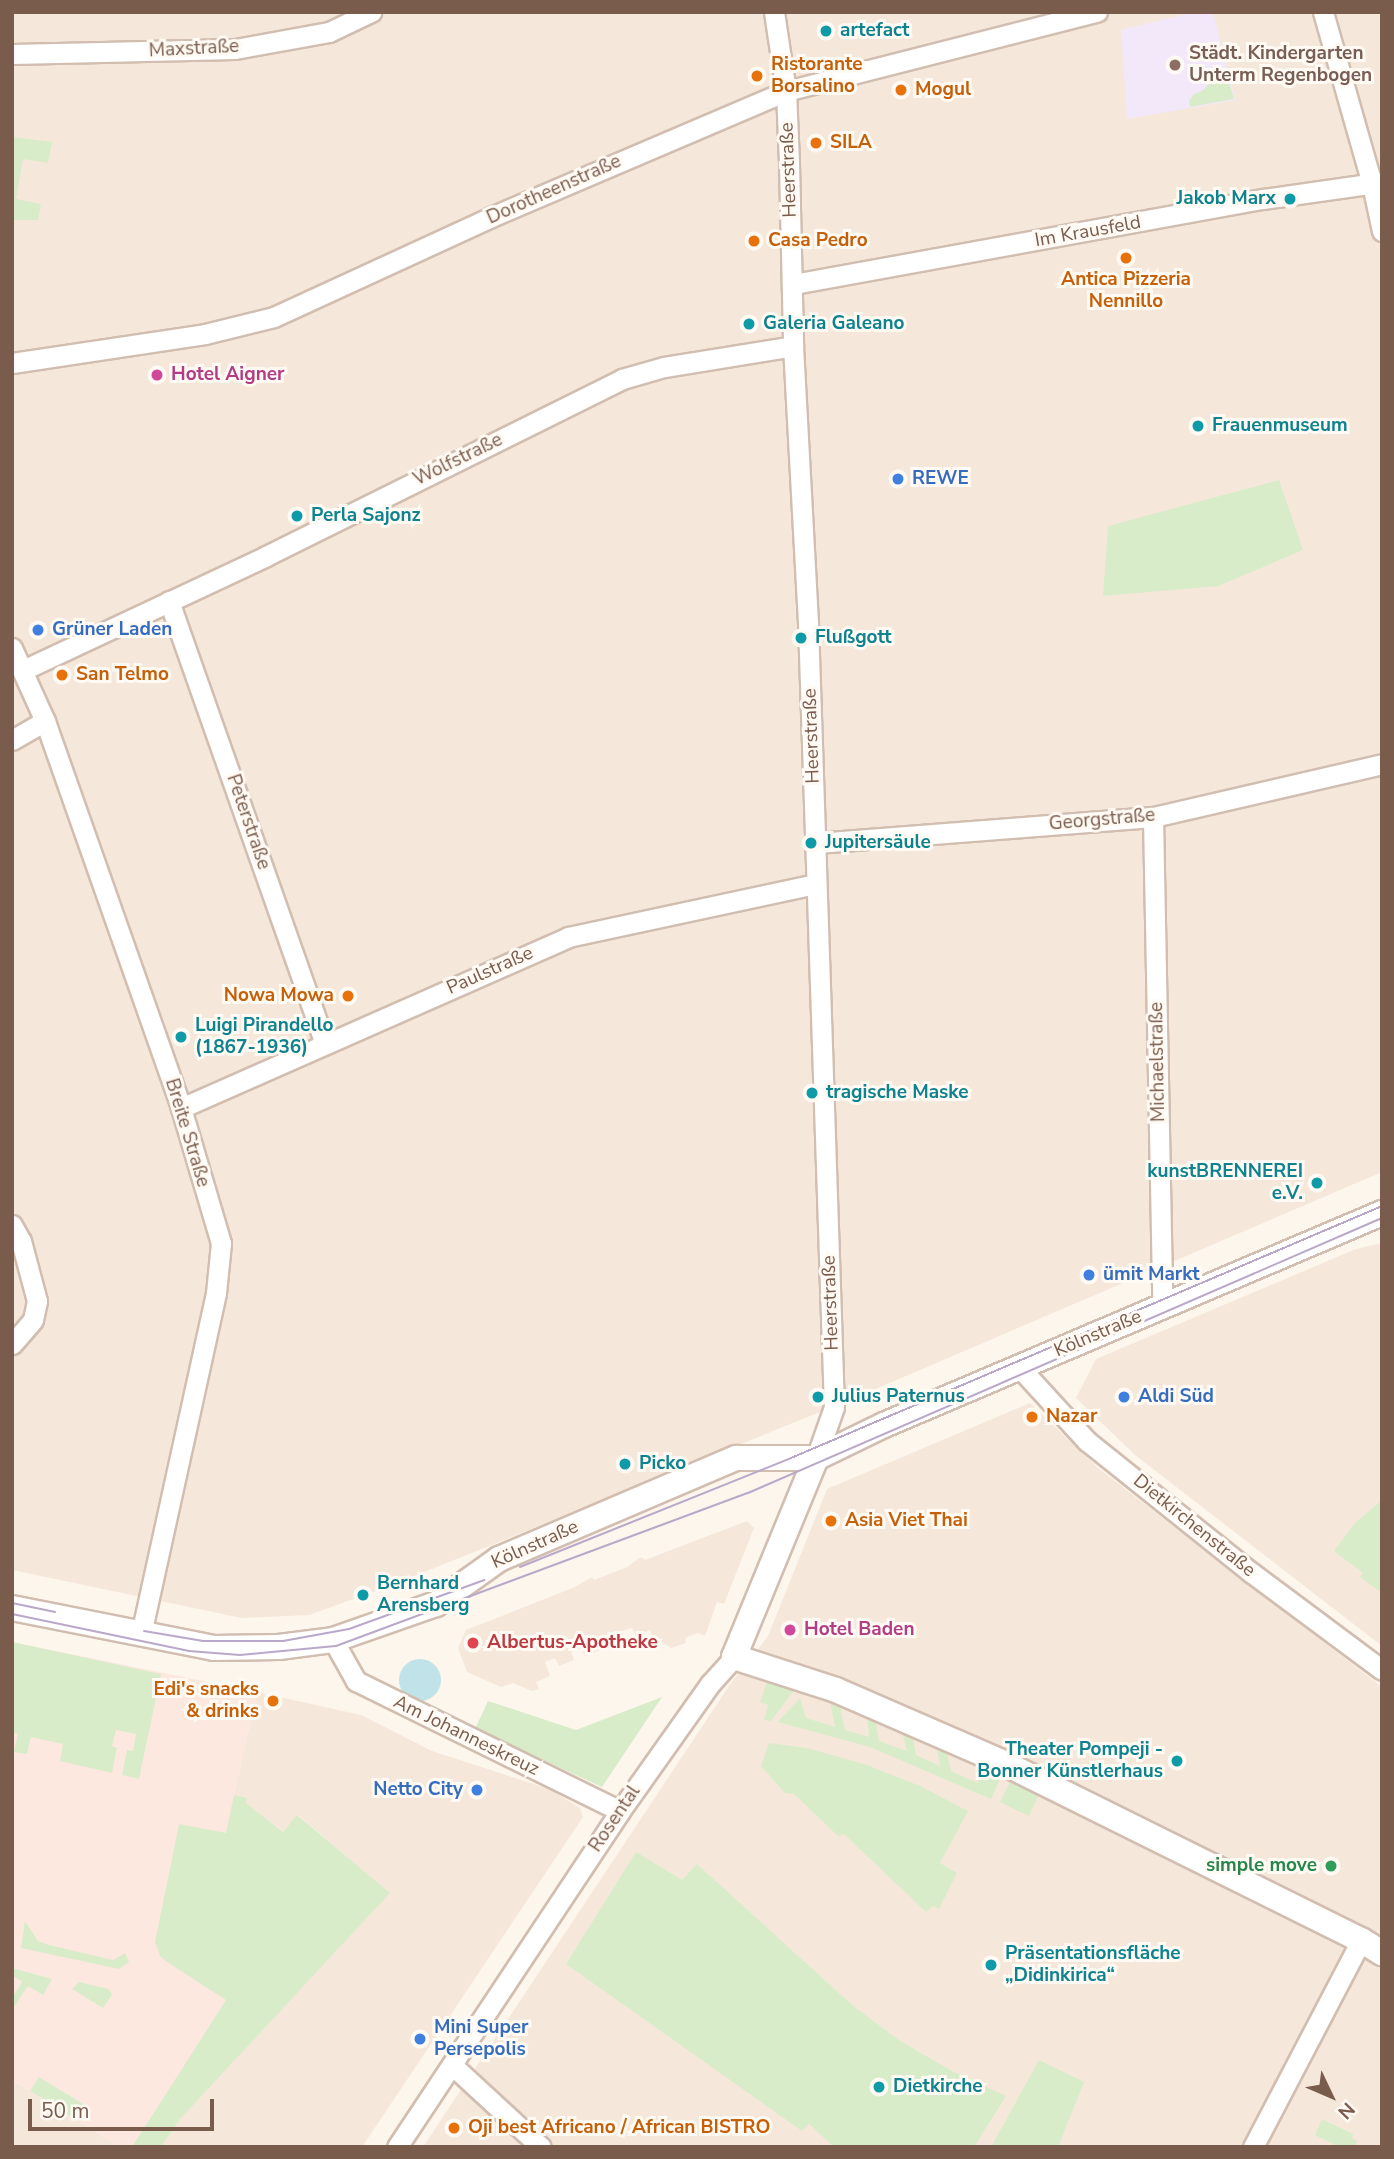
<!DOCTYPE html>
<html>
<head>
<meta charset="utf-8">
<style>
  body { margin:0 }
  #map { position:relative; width:1394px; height:2159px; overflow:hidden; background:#fdf6ec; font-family:"Nunito Sans",sans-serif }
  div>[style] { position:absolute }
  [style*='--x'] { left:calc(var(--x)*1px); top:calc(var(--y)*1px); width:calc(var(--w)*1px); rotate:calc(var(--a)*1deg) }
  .residential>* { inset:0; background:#f5e8da }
  .commercial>* { inset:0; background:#fde8e0 }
  .education>* { inset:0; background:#f3e8fa }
  .green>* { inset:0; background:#d8ecc9 }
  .water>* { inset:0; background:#bfe3e8 }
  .round { border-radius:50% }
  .roads { filter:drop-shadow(2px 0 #d1beb0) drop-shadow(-2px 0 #d1beb0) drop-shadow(0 2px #d1beb0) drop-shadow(0 -2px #d1beb0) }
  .minor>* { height:19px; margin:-9.5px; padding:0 9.5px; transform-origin:9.5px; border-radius:9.5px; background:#fff }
  .tertiary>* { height:24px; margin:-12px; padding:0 12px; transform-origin:12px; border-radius:12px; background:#fff }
  .tram>* { height:2px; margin:-1px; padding:0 1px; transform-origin:1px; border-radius:1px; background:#b9a8c9 }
  .dots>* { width:19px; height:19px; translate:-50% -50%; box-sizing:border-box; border:4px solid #fffaf3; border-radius:50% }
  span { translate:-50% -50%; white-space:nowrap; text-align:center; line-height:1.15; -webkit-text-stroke:6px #fffaf3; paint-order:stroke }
  .culture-label { font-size:19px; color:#0d838f; font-weight:700 }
  .left { translate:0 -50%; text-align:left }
  .right { translate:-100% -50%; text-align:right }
  .street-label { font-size:19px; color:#7a5c4d }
  .education-label { font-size:19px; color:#785e54; font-weight:700 }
  .food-label { font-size:19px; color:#c56008; font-weight:700 }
  .hotel-label { font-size:19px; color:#b23c85; font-weight:700 }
  .shop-label { font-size:19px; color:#366cbe; font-weight:700 }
  .health-label { font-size:19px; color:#be3a42; font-weight:700 }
  .leisure-label { font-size:19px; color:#27864d; font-weight:700 }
  .frame { position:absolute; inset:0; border:14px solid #7a5c4d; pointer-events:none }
  .north { position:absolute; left:1296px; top:2061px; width:70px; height:70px; -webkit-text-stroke:5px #fffaf3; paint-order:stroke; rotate:134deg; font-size:19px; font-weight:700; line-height:28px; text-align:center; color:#7a5c4d }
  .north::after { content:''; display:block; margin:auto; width:24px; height:32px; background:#7a5c4d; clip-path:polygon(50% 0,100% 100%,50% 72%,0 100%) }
  .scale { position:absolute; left:28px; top:2099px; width:186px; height:32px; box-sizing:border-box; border:4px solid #7a5c4d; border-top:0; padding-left:9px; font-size:21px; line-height:24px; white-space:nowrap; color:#7a5c4d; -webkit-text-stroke:5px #fffaf3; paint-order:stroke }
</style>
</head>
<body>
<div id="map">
  <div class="residential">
    <i style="clip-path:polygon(12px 12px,1382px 12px,1382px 1172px,857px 1397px,395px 1584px,309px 1615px,242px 1618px,12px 1570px)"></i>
    <i style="clip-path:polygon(1382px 1243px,1382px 1646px,1135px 1455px,1076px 1398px,1096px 1359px,1356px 1249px)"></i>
    <i style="clip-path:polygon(1030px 1403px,1098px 1468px,1382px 1687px,1382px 2147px,423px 2147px,729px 1686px,768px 1636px,827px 1489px)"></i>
    <i style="clip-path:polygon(747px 1521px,754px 1528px,724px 1604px,717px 1602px,705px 1636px,698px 1633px,685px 1638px,686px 1643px,671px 1648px,652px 1636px,650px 1630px,636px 1636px,632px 1628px,622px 1631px,625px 1640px,610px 1646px,607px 1638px,597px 1641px,600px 1650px,585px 1656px,581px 1648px,571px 1652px,574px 1660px,559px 1666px,555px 1658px,545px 1662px,550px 1676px,536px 1682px,539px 1689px,532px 1691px,513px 1683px,501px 1687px,467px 1672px,458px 1648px,466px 1630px,575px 1587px,592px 1577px,594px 1580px,627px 1567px,641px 1557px,645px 1560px)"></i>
    <i style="clip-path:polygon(257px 1692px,361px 1715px,432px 1751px,549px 1789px,580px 1808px,583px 1817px,362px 2147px,161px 2147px,179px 2119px,389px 1893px,298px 1815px,284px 1832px,234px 1795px)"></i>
    <i style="clip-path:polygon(12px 2080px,80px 2122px,120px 2147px,12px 2147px)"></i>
  </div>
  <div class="commercial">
    <i style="clip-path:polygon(12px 1642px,257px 1692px,234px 1795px,247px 1798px,246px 1803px,283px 1832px,297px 1815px,390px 1893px,180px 2119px,161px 2147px,120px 2147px,12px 2080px)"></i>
  </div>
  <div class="education">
    <i style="clip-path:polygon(1195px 12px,1213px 12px,1235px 100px,1127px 119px,1121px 30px)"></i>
  </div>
  <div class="green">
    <i style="clip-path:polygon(1228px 78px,1234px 99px,1190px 107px,1189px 101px,1194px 94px,1202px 91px,1211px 82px)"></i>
    <i style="clip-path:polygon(12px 137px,52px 142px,48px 163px,23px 159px,16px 199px,41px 204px,38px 220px,12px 220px)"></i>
    <i style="clip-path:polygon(1279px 480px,1303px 550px,1218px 586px,1103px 596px,1108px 526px)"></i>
    <i style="clip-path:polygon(1382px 1500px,1382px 1587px,1379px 1591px,1360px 1577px,1363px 1573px,1334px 1551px,1355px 1523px)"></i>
    <i style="clip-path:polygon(12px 1642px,161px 1674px,139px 1779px,122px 1775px,127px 1750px,133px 1751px,136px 1734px,116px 1730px,112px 1746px,117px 1748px,112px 1773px,60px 1761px,63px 1744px,31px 1737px,27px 1754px,14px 1752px,18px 1734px,12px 1732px)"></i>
    <i style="clip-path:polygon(767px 1682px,795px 1689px,771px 1721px,764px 1720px,768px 1705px,760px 1702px)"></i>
    <i style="clip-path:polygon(662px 1697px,602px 1787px,475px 1729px,488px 1701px,576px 1730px)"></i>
    <i style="clip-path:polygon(800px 1698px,806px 1718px,835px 1727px,830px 1702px,840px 1706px,845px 1730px,869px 1737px,867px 1715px,875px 1718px,879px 1741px,907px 1751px,901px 1728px,912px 1732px,916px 1755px,940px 1766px,936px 1743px,946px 1748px,951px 1771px,978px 1783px,976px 1762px,1002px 1775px,991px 1799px,870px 1747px,778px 1722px)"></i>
    <i style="clip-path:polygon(769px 1743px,807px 1748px,867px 1765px,920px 1786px,968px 1811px,940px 1863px,957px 1873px,939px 1909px,933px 1906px,926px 1912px,844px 1834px,838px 1836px,794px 1794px,785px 1793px,761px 1766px)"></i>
    <i style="clip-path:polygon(1011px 1780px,1039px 1794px,1029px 1816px,1000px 1802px)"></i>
    <i style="clip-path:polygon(234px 1795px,247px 1798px,246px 1803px,283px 1832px,297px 1815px,390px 1893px,180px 2119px,161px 2147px,132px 2147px,226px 2000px,167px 1962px,160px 1956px,155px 1942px,179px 1824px,226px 1833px)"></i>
    <i style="clip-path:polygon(636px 1852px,682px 1880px,697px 1864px,852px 2005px,900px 2041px,952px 2071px,1006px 2096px,974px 2147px,834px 2147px,809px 2124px,802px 2131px,566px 1964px)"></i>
    <i style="clip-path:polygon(25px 1921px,38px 1941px,49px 1945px,113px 1960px,125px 1953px,129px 1962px,119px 1969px,21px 1948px)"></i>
    <i style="clip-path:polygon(12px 1968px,52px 1979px,43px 1995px,28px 1986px,12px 2010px,12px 1998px,22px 1982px,12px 1975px)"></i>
    <i style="clip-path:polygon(79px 1982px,109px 1989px,112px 1995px,103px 2008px,72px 1989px)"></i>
    <i style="clip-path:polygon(1039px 2060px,1084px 2082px,1058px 2147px,991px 2147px)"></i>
    <i style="clip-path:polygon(39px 2077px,88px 2107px,80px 2122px,30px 2091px)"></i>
    <i style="clip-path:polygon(1322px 2119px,1353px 2134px,1352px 2138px,1357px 2141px,1355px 2147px,1339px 2147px,1315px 2135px)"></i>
  </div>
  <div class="water">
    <i class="round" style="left:399px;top:1659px;width:42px;height:42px"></i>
  </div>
  <div class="roads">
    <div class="minor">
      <i style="--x:774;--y:12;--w:80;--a:81.4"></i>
      <i style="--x:786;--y:91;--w:72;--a:87.6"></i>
      <i style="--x:789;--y:163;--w:183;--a:88.7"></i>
      <i style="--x:793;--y:346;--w:278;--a:86.9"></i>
      <i style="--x:808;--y:624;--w:783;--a:88.1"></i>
      <i style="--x:834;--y:1407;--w:54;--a:109.4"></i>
      <i style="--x:1323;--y:12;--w:179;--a:74.1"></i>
      <i style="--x:1372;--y:184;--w:48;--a:78"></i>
      <i style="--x:12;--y:54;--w:223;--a:-1.3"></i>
      <i style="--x:235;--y:49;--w:96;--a:-10.3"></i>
      <i style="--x:329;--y:32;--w:47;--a:-25.5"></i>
      <i style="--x:794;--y:284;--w:477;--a:-10.3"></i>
      <i style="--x:1263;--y:199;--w:120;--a:-8.1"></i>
      <i style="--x:12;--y:363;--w:195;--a:-8.5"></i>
      <i style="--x:205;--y:334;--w:71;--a:-13.8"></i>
      <i style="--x:274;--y:317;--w:239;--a:-24.7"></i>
      <i style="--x:491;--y:217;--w:321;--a:-23.1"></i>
      <i style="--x:786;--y:91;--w:321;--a:-14.3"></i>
      <i style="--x:169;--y:601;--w:469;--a:70.6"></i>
      <i style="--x:12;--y:648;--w:80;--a:65.7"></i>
      <i style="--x:45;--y:721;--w:410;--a:70.6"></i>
      <i style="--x:181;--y:1108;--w:141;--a:73.5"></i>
      <i style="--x:221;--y:1243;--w:50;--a:95.7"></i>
      <i style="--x:216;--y:1293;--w:350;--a:102.4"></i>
      <i style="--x:23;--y:670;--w:268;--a:-25.1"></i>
      <i style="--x:266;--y:556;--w:398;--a:-26.4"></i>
      <i style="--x:622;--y:379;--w:44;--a:-15.9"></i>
      <i style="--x:664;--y:367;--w:131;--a:-9.2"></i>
      <i style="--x:12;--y:740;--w:38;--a:-30"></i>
      <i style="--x:1153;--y:817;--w:490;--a:88.9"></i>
      <i style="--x:816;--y:843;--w:338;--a:-4.4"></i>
      <i style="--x:1153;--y:817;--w:235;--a:-13"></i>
      <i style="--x:181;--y:1108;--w:423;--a:-23.8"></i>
      <i style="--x:568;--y:937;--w:253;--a:-12.1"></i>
      <i style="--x:12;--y:1225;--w:18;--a:61"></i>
      <i style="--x:21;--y:1241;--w:62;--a:75.1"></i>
      <i style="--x:37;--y:1301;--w:19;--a:102"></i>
      <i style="--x:33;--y:1320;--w:32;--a:131"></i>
      <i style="--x:1020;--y:1368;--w:99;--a:47.5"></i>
      <i style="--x:1087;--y:1441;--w:211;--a:38.7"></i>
      <i style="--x:1252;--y:1573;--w:162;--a:36.7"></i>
      <i style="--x:333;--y:1640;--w:47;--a:60.7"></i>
      <i style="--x:356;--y:1681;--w:294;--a:26.2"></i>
      <i style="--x:452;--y:2065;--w:121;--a:42.7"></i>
      <i style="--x:397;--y:2147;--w:403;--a:-56.4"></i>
      <i style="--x:620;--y:1811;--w:156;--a:-54.7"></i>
      <i style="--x:710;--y:1684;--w:36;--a:-48"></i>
      <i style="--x:1253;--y:2147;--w:233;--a:-62.4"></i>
    </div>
    <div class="tertiary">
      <i style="--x:816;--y:1458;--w:215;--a:112.4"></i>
      <i style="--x:734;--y:1657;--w:107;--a:17.9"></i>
      <i style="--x:836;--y:1690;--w:185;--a:23.5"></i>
      <i style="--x:1006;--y:1764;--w:396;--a:26.4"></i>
      <i style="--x:1361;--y:1940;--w:25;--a:32"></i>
      <i style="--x:12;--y:1608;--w:206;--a:11.2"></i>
      <i style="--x:214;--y:1648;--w:65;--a:-0.9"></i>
      <i style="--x:279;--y:1647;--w:54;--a:-7.4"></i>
      <i style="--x:333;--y:1640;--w:109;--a:-19.3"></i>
      <i style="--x:436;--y:1604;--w:77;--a:-35.5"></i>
      <i style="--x:499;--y:1559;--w:258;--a:-23.1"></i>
      <i style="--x:736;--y:1458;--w:80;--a:0"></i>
      <i style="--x:816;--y:1458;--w:76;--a:-25.9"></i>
      <i style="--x:884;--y:1425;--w:541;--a:-23.06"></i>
    </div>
  </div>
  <div class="tram">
    <i style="--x:520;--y:1567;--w:292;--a:-21.9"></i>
    <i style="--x:791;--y:1458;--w:642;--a:-23.09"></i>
    <i style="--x:12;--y:1603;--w:44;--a:11.8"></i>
    <i style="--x:12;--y:1614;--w:181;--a:11.8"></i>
    <i style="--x:189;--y:1651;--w:51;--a:4.5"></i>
    <i style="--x:240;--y:1655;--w:96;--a:-5.4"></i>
    <i style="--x:336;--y:1646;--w:439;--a:-20.4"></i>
    <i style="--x:748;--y:1493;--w:691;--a:-23.45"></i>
    <i style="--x:144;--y:1631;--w:60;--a:9.6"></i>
    <i style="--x:203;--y:1641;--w:80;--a:0"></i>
    <i style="--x:283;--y:1641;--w:67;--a:-10.3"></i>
    <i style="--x:349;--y:1629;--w:144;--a:-19.9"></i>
  </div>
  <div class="dots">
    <i style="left:826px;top:31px;background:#0f9aa8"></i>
    <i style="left:1175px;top:65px;background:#8d6e63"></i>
    <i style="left:757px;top:76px;background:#e8710a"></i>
    <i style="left:901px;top:90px;background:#e8710a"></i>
    <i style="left:816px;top:143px;background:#e8710a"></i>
    <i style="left:1290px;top:199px;background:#0f9aa8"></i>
    <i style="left:754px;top:241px;background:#e8710a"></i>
    <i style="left:1126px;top:258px;background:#e8710a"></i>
    <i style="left:749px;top:324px;background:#0f9aa8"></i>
    <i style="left:157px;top:375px;background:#d1479c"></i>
    <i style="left:1198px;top:426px;background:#0f9aa8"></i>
    <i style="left:898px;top:479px;background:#3f7fe0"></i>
    <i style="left:297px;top:516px;background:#0f9aa8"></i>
    <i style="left:38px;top:630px;background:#3f7fe0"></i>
    <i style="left:801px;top:638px;background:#0f9aa8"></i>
    <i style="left:62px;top:675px;background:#e8710a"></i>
    <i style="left:811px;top:843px;background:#0f9aa8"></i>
    <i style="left:348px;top:996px;background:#e8710a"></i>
    <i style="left:181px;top:1037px;background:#0f9aa8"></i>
    <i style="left:812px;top:1093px;background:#0f9aa8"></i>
    <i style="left:1317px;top:1183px;background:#0f9aa8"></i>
    <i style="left:1089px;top:1275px;background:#3f7fe0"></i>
    <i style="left:818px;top:1397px;background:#0f9aa8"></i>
    <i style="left:1124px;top:1397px;background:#3f7fe0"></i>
    <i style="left:1032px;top:1417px;background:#e8710a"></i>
    <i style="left:625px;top:1464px;background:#0f9aa8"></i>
    <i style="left:831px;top:1521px;background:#e8710a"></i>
    <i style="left:363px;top:1595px;background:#0f9aa8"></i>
    <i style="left:790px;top:1630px;background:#d1479c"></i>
    <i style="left:473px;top:1643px;background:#e0444e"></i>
    <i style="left:273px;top:1701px;background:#e8710a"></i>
    <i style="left:1177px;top:1761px;background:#0f9aa8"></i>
    <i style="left:477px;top:1790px;background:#3f7fe0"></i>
    <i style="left:1331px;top:1866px;background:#2e9e5b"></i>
    <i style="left:991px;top:1965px;background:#0f9aa8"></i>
    <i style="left:420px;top:2039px;background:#3f7fe0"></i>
    <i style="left:879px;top:2087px;background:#0f9aa8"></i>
    <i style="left:454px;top:2128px;background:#e8710a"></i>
  </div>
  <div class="culture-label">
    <span class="left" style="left:840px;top:31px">artefact</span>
    <span class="right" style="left:1276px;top:199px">Jakob Marx</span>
    <span class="left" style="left:763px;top:324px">Galeria Galeano</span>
    <span class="left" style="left:1212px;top:426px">Frauenmuseum</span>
    <span class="left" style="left:311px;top:516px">Perla Sajonz</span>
    <span class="left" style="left:815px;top:638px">Flußgott</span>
    <span class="left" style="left:825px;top:843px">Jupitersäule</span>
    <span class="left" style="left:195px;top:1037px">Luigi Pirandello<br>(1867-1936)</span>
    <span class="left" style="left:826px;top:1093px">tragische Maske</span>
    <span class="right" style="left:1303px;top:1183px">kunstBRENNEREI<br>e.V.</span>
    <span class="left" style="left:832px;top:1397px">Julius Paternus</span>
    <span class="left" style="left:639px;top:1464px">Picko</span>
    <span class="left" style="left:377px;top:1595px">Bernhard<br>Arensberg</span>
    <span class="right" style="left:1163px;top:1761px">Theater Pompeji -<br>Bonner Künstlerhaus</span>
    <span class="left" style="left:1005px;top:1965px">Präsentationsfläche<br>„Didinkirica“</span>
    <span class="left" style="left:893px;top:2087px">Dietkirche</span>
  </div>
  <div class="street-label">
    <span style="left:194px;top:49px;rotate:-3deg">Maxstraße</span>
    <span style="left:789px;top:170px;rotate:-92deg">Heerstraße</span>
    <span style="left:554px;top:190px;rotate:-24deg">Dorotheenstraße</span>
    <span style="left:1088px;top:232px;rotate:-10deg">Im Krausfeld</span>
    <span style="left:458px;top:460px;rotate:-26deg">Wolfstraße</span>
    <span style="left:812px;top:736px;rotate:-92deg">Heerstraße</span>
    <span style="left:1102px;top:820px;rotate:-5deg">Georgstraße</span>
    <span style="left:248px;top:822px;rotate:71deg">Peterstraße</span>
    <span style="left:490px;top:971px;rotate:-24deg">Paulstraße</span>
    <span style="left:1158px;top:1062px;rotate:-91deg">Michaelstraße</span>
    <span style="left:187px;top:1133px;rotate:73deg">Breite Straße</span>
    <span style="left:831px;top:1303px;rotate:-92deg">Heerstraße</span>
    <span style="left:1098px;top:1334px;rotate:-23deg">Kölnstraße</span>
    <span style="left:1194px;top:1526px;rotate:39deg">Dietkirchenstraße</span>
    <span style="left:535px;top:1545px;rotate:-24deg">Kölnstraße</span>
    <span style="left:466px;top:1736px;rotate:26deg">Am Johanneskreuz</span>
    <span style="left:615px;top:1819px;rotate:-56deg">Rosental</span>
  </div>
  <div class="education-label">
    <span class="left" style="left:1189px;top:65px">Städt. Kindergarten<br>Unterm Regenbogen</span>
  </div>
  <div class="food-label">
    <span class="left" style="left:771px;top:76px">Ristorante<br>Borsalino</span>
    <span class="left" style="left:915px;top:90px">Mogul</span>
    <span class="left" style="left:830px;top:143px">SILA</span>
    <span class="left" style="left:768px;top:241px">Casa Pedro</span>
    <span style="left:1126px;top:291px">Antica Pizzeria<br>Nennillo</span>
    <span class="left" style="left:76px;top:675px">San Telmo</span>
    <span class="right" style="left:334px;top:996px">Nowa Mowa</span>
    <span class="left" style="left:1046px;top:1417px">Nazar</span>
    <span class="left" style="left:845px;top:1521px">Asia Viet Thai</span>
    <span class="right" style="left:259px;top:1701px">Edi's snacks<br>&amp; drinks</span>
    <span class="left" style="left:468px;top:2128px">Oji best Africano / African BISTRO</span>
  </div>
  <div class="hotel-label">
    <span class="left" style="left:171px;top:375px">Hotel Aigner</span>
    <span class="left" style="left:804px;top:1630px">Hotel Baden</span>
  </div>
  <div class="shop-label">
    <span class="left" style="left:912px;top:479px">REWE</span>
    <span class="left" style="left:52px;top:630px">Grüner Laden</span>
    <span class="left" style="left:1103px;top:1275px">ümit Markt</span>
    <span class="left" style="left:1138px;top:1397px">Aldi Süd</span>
    <span class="right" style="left:463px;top:1790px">Netto City</span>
    <span class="left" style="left:434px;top:2039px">Mini Super<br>Persepolis</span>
  </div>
  <div class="health-label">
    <span class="left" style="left:487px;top:1643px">Albertus-Apotheke</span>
  </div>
  <div class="leisure-label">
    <span class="right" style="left:1317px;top:1866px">simple move</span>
  </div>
  <div class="frame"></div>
  <div class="north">N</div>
  <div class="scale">50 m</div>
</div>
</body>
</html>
